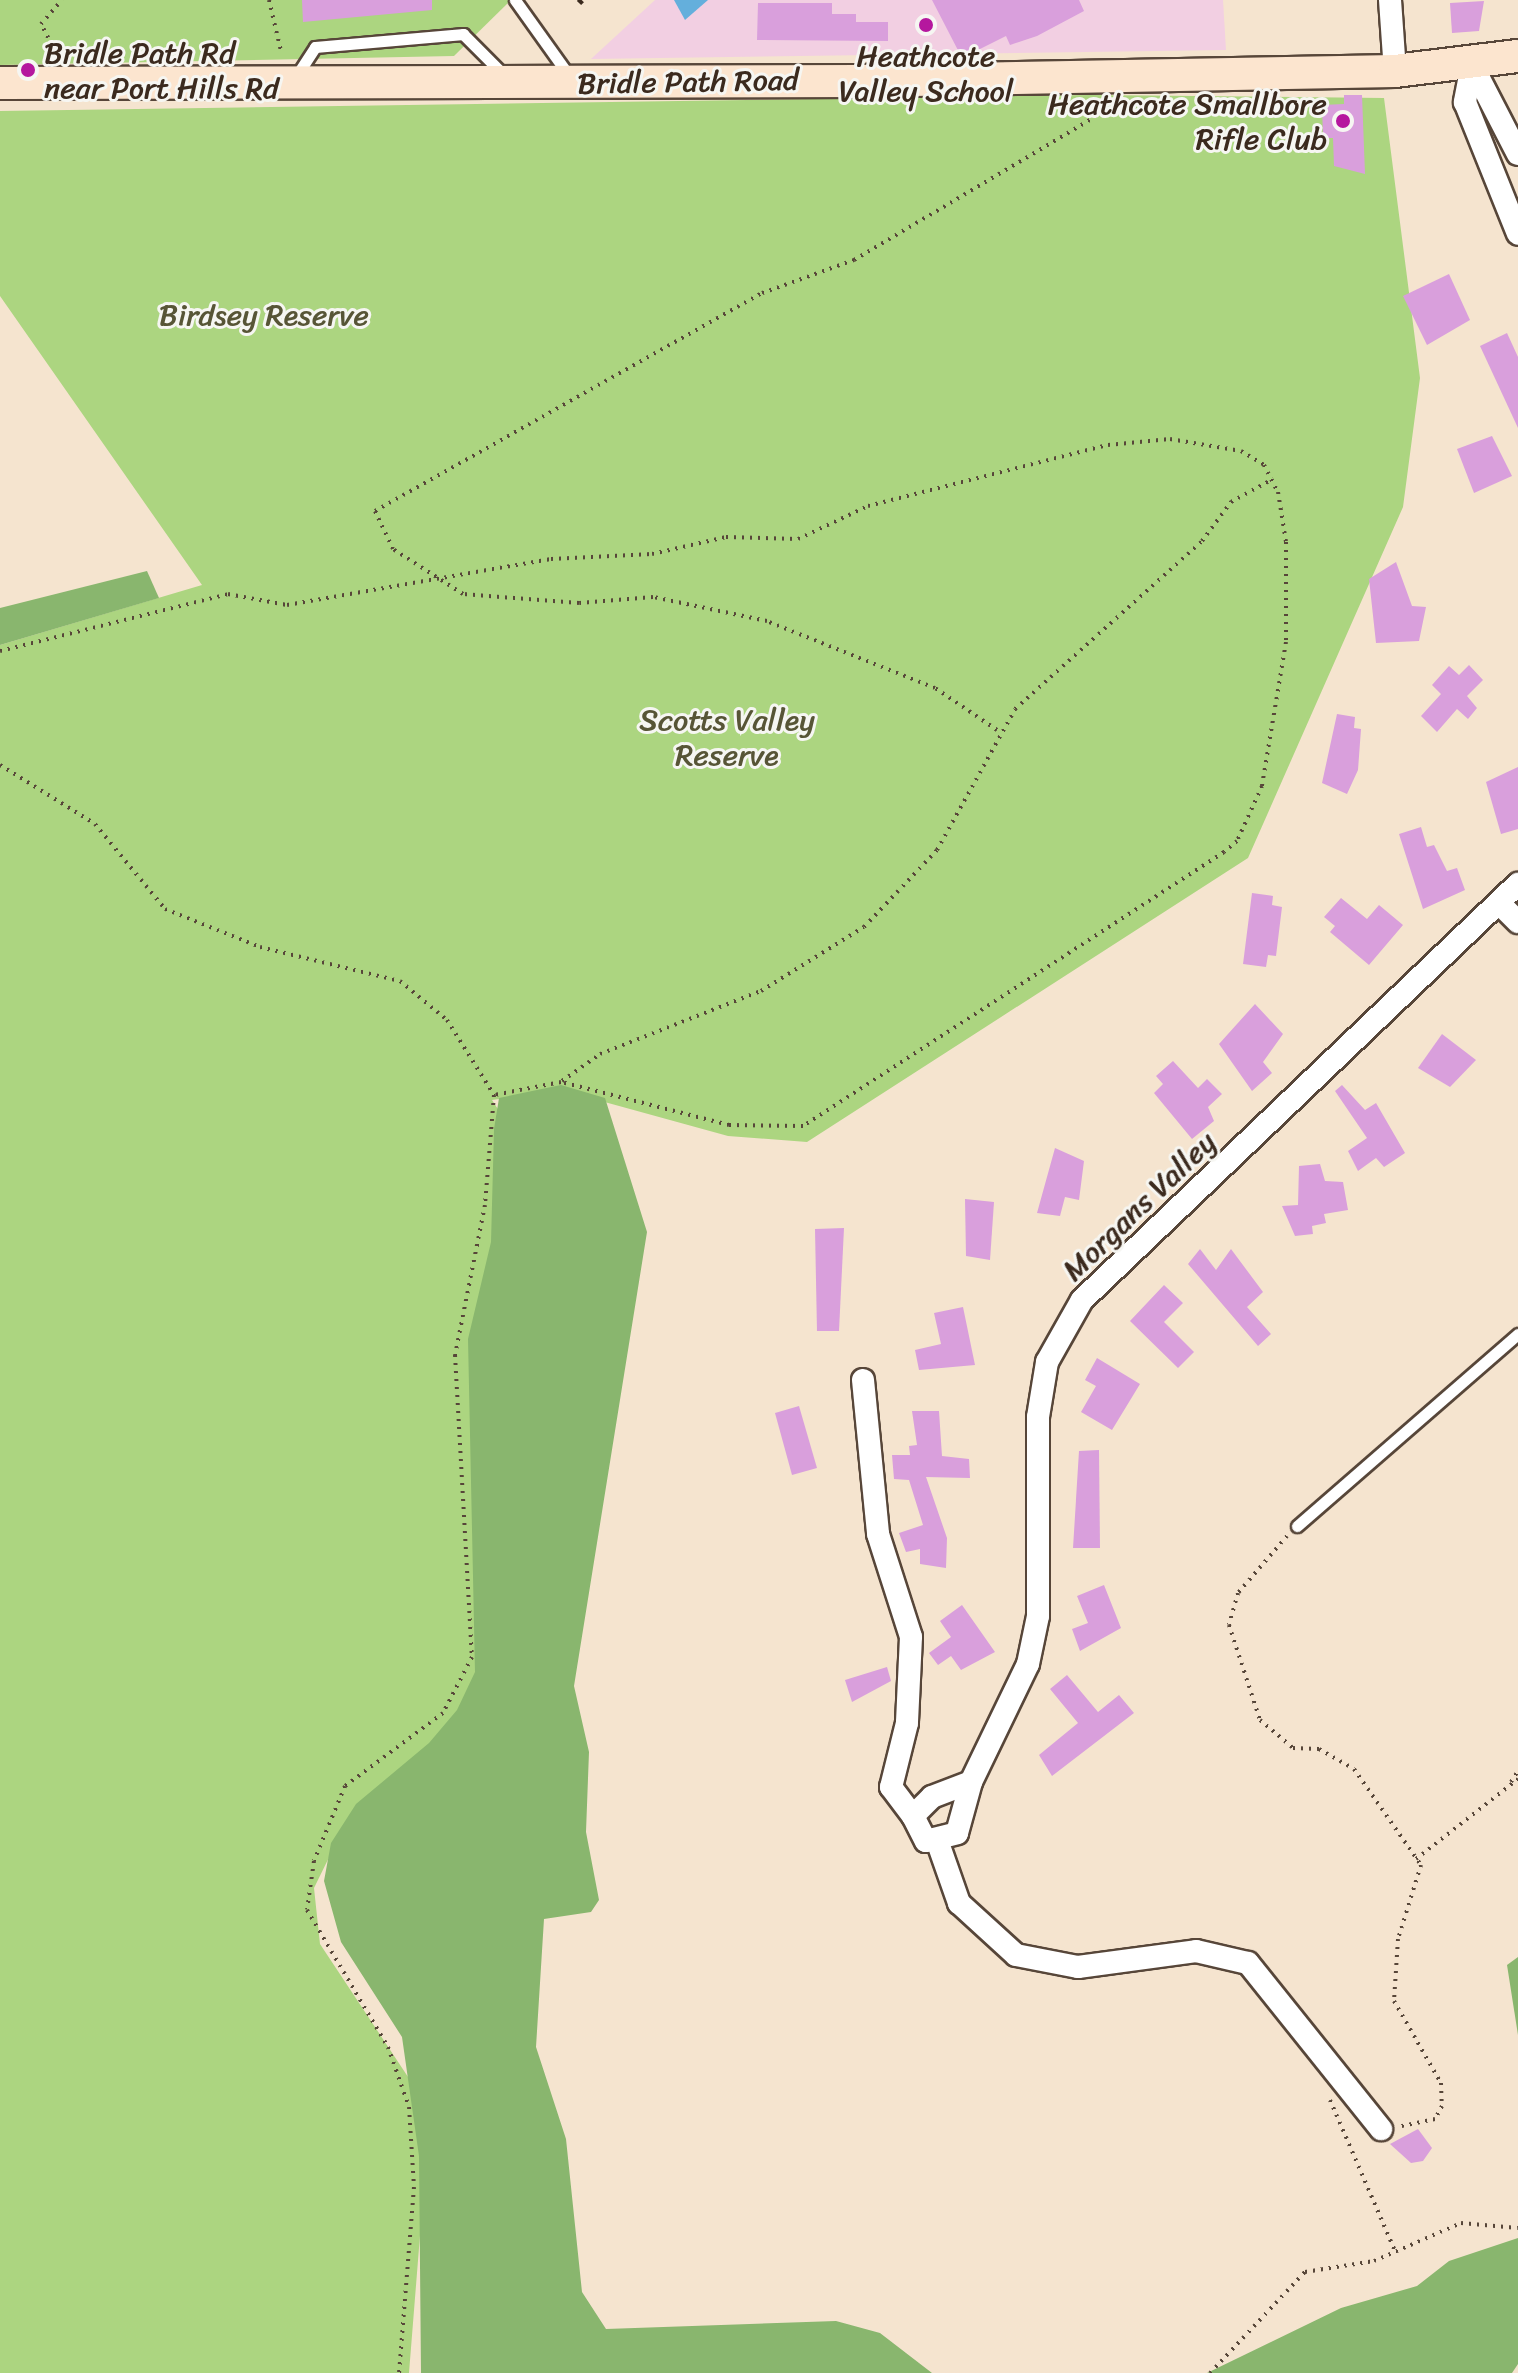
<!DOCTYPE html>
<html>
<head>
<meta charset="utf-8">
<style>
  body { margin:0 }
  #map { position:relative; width:1518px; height:2373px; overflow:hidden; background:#f5e4cf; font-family:Sriracha,sans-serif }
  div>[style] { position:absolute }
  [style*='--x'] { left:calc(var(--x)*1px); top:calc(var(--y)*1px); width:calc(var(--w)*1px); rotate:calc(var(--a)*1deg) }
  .built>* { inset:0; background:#f2cfe2 }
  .green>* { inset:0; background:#acd580 }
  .forest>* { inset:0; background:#89b66e }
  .water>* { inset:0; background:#64afdc }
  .building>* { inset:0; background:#d99fdc }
  .path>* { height:4px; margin-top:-2px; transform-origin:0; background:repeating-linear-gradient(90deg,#574639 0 2px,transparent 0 8px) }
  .roads { filter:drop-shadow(2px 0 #574639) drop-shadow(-2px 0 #574639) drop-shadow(0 2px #574639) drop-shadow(0 -2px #574639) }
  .lane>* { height:11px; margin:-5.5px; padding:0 5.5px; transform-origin:5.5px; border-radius:5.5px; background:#fff }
  .street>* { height:22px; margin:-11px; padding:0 11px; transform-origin:11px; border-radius:11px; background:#fff }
  .secondary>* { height:32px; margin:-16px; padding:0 16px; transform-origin:16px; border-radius:16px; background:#fce5cf }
  .rail>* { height:6px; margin-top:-3px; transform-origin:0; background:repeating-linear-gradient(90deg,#3b2a1e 0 12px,transparent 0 18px) }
  .dots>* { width:22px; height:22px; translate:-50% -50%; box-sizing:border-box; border:4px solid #f6f6f2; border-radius:50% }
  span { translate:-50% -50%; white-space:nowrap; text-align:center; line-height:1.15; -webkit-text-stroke:6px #f6f6f2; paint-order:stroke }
  .poi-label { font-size:30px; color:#3b2a1e }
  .left { translate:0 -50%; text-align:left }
  .right { translate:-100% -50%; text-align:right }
  .street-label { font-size:30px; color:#3b2a1e }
  .park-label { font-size:30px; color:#575536 }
</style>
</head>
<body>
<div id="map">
  <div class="built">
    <i style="clip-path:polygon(655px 0,1223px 0,1226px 50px,591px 59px)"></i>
  </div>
  <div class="green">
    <i style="clip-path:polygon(0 0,511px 0,454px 56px,0 65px)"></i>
    <i style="clip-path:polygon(1091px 95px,1384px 98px,1420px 378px,1403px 507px,1248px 858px,807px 1142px,728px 1136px,561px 1090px,492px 1100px,505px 1120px,507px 1686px,341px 1833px,314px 1888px,320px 1944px,416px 2089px,427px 2148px,409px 2373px,0 2373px,0 645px,202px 585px,0 296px,0 111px)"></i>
  </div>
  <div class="forest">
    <i style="clip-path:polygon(147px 571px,159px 598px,0 645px,0 608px)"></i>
    <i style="clip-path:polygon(561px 1085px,605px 1098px,647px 1232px,574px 1686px,589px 1752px,586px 1832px,599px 1900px,591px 1912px,544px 1919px,536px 2047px,566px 2139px,582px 2292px,606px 2329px,836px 2321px,880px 2333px,932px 2373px,421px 2373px,419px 2156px,402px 2037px,341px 1942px,324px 1881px,331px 1843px,356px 1804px,429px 1743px,457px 1710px,475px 1672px,468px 1339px,491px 1242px,494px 1129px,499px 1098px)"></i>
    <i style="clip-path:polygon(1518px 1957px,1518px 2035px,1507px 1965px)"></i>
    <i style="clip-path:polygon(1518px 2238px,1518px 2364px,1512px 2373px,1207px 2373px,1341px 2308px,1417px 2286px,1449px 2261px)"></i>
  </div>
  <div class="water">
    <i style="clip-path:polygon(674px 0,708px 0,685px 20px)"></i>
  </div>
  <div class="building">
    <i style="clip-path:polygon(302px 0,432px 0,432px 10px,303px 22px)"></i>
    <i style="clip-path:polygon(932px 0,1079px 0,1084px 11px,1037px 36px,1010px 45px,1006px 36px,962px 58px)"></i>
    <i style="clip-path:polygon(1484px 1px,1479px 31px,1452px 33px,1450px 3px)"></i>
    <i style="clip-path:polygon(758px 3px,832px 3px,832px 14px,856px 14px,856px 22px,888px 22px,888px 41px,757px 40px)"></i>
    <i style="clip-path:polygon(1344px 95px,1362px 95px,1365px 174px,1334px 166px,1333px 138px,1323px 138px,1322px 105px,1344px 104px)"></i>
    <i style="clip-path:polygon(1449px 274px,1470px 320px,1427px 345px,1403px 296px)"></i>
    <i style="clip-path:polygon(1507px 333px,1518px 357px,1518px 428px,1480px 346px)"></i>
    <i style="clip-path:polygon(1492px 436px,1512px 476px,1474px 493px,1457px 449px)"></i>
    <i style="clip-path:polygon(1396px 562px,1412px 606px,1426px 607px,1419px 641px,1376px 643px,1369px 579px)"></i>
    <i style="clip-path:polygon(1469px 665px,1483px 680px,1467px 696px,1477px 708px,1468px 719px,1457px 709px,1437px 732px,1421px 716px,1441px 694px,1432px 685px,1449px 666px,1459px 675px)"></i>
    <i style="clip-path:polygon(1337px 714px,1355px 717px,1354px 728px,1361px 729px,1358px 770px,1347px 794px,1322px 783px)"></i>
    <i style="clip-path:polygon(1518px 767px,1518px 829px,1501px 834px,1486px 782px)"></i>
    <i style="clip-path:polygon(1421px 827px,1427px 847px,1434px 845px,1447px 871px,1457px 868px,1465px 890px,1423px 909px,1399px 834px)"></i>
    <i style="clip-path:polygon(1252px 893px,1273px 896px,1272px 905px,1282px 907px,1276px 956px,1268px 955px,1266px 967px,1243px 964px)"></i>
    <i style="clip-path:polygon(1341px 898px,1367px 919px,1379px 905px,1403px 925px,1369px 965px,1330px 932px,1335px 926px,1324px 917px)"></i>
    <i style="clip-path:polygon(1255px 1004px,1283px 1034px,1263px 1062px,1272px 1073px,1252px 1091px,1219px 1044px)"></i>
    <i style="clip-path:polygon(1442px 1034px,1476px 1060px,1450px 1087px,1418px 1068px)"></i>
    <i style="clip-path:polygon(1173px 1061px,1198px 1088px,1207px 1079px,1222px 1094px,1208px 1107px,1214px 1121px,1192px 1139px,1154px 1093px,1163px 1084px,1156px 1076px)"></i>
    <i style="clip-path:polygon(1342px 1085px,1365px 1110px,1376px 1103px,1405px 1153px,1384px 1167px,1376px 1158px,1358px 1171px,1348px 1151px,1367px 1138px,1335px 1091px)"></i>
    <i style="clip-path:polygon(1055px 1148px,1084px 1161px,1079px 1200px,1065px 1197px,1060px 1216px,1037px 1213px)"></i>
    <i style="clip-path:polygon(1320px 1164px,1325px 1181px,1343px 1182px,1348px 1210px,1324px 1214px,1326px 1223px,1312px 1226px,1313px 1234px,1295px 1236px,1282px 1206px,1298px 1205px,1299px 1166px)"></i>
    <i style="clip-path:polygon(965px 1199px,994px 1202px,990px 1260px,966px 1256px)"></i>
    <i style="clip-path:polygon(844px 1228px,839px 1331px,817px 1331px,815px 1229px)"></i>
    <i style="clip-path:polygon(1200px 1249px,1216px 1270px,1231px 1249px,1263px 1292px,1247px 1307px,1271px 1334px,1258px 1346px,1188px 1264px)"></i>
    <i style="clip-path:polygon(1164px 1285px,1183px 1303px,1164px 1322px,1194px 1352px,1178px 1368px,1130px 1321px)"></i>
    <i style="clip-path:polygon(963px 1307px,975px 1365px,919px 1370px,915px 1350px,941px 1344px,934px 1313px)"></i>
    <i style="clip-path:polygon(1097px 1358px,1140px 1384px,1112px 1430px,1081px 1412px,1096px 1386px,1085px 1380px)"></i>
    <i style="clip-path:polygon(799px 1406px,817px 1468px,792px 1475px,775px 1413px)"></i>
    <i style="clip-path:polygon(912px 1411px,939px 1411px,942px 1456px,969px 1459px,970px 1478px,926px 1477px,947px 1538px,946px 1568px,920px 1564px,920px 1549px,906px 1552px,899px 1533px,923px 1525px,909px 1480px,894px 1479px,892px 1455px,910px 1455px,909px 1446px,917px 1445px)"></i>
    <i style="clip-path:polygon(1099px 1450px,1100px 1548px,1073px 1548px,1079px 1451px)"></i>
    <i style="clip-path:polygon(1104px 1585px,1121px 1628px,1080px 1651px,1072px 1629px,1088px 1623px,1077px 1596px)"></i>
    <i style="clip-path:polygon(962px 1605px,995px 1652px,961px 1670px,951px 1656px,938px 1665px,929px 1653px,951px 1637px,940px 1621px)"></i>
    <i style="clip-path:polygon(887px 1667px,891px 1681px,852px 1702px,845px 1680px)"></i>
    <i style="clip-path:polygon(1067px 1675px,1098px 1712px,1119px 1695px,1134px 1713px,1052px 1776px,1039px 1755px,1078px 1723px,1050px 1689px)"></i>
    <i style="clip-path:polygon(1418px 2129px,1432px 2148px,1423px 2161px,1411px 2163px,1390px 2144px)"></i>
  </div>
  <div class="path">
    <i style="--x:269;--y:0;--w:52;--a:76.8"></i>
    <i style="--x:59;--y:59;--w:39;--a:-117"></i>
    <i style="--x:41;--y:24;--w:32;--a:-49"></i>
    <i style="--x:0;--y:651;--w:235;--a:-14"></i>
    <i style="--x:228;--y:594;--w:60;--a:10.6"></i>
    <i style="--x:287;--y:605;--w:268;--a:-9.9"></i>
    <i style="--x:551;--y:559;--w:101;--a:-2.8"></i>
    <i style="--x:652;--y:554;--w:76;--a:-12.9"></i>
    <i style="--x:726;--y:537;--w:72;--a:1.6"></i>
    <i style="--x:798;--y:539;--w:77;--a:-25.2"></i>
    <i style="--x:868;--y:506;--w:248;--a:-14.3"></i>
    <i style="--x:1108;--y:445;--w:62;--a:-5.5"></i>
    <i style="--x:1170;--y:439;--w:72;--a:9.6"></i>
    <i style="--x:1241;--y:451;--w:27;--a:31"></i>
    <i style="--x:1264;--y:465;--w:30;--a:63"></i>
    <i style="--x:1278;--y:492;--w:51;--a:80.9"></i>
    <i style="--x:1286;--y:542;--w:100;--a:90"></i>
    <i style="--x:1286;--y:642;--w:146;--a:99.5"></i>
    <i style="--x:1262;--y:786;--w:60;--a:114.4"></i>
    <i style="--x:1237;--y:841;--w:17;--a:140"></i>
    <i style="--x:1224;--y:852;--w:502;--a:146.94"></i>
    <i style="--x:803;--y:1126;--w:74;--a:-179.2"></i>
    <i style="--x:729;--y:1125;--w:173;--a:-165.6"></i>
    <i style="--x:561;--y:1082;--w:68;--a:169"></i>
    <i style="--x:997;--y:730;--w:75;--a:-145.9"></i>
    <i style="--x:935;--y:688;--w:181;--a:-158.3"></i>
    <i style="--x:767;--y:621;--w:116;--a:-168.1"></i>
    <i style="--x:653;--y:597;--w:74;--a:175.4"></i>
    <i style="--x:579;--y:603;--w:116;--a:-175.6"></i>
    <i style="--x:463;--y:594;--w:83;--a:-147.3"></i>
    <i style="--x:393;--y:549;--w:42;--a:-115.3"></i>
    <i style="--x:375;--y:511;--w:444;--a:-29.4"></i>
    <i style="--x:762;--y:293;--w:98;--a:-19.7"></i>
    <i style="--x:854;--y:260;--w:280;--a:-30.7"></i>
    <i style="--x:1095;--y:117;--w:15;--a:-70"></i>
    <i style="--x:0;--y:765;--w:112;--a:31.8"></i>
    <i style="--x:95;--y:824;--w:110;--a:50.5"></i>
    <i style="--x:165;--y:909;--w:102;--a:21.8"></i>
    <i style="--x:260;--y:947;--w:144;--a:13.7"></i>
    <i style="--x:400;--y:981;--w:61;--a:39.7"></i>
    <i style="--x:447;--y:1020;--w:89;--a:57.9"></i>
    <i style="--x:494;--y:1095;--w:110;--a:94.7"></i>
    <i style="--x:485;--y:1205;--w:153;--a:101.3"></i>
    <i style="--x:455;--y:1355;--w:302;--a:86.8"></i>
    <i style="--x:472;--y:1657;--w:63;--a:117.4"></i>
    <i style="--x:443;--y:1713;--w:122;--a:143.3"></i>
    <i style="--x:345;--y:1786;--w:81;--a:112.5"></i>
    <i style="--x:314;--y:1861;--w:49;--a:98.1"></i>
    <i style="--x:307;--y:1910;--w:159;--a:59.4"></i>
    <i style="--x:388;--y:2047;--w:64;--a:70.7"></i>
    <i style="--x:409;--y:2107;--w:80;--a:86.4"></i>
    <i style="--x:414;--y:2187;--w:187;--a:94.6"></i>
    <i style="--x:562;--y:1081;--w:47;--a:-35.4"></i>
    <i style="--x:600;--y:1054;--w:173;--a:-21.4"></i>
    <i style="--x:761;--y:991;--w:121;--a:-31.9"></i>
    <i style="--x:864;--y:927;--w:106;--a:-46.5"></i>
    <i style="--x:937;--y:850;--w:161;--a:-61"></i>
    <i style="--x:1015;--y:709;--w:251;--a:-41.9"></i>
    <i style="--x:1202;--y:541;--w:49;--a:-53.4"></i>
    <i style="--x:1231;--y:502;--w:48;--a:-28.7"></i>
    <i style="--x:1287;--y:1536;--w:75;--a:130.7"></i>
    <i style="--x:1238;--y:1593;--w:33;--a:106"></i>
    <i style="--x:1229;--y:1625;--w:100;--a:71.9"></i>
    <i style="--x:1260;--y:1720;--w:43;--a:40.3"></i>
    <i style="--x:1293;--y:1748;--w:26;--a:2"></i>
    <i style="--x:1319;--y:1749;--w:40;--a:29.7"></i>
    <i style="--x:1354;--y:1769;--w:117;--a:55.1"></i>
    <i style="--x:1421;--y:1865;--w:77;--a:107.3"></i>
    <i style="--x:1398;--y:1939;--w:62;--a:93.7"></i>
    <i style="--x:1394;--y:2001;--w:95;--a:60.2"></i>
    <i style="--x:1441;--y:2083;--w:23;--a:88"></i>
    <i style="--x:1442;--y:2106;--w:15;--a:118"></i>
    <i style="--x:1435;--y:2119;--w:38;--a:168"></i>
    <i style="--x:1511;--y:1782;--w:13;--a:-58"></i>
    <i style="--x:1416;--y:1859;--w:130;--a:-38.1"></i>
    <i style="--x:1330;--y:2100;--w:167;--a:66.7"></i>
    <i style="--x:1210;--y:2373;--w:139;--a:-46.8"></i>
    <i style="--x:1305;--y:2272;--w:70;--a:-9.1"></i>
    <i style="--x:1374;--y:2261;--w:95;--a:-23.6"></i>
    <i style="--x:1461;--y:2223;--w:57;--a:5"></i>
  </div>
  <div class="roads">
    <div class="lane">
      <i style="--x:515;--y:0;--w:95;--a:54.5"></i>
      <i style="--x:295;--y:78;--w:37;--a:-57"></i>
      <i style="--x:315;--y:47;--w:149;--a:-5"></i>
      <i style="--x:463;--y:34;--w:57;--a:45"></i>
      <i style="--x:1297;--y:1526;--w:293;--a:-41"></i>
    </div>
    <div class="street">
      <i style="--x:1390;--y:0;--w:71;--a:86"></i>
      <i style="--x:1472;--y:65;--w:38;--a:101"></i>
      <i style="--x:1465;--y:102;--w:142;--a:68.1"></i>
      <i style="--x:1472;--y:65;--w:100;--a:62.7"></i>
      <i style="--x:1499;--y:903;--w:27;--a:45"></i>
      <i style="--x:863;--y:1380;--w:155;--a:84.4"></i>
      <i style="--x:878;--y:1534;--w:108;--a:72.2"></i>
      <i style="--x:911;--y:1637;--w:86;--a:92.7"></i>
      <i style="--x:907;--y:1723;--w:66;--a:104"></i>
      <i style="--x:891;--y:1787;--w:36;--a:53"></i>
      <i style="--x:971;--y:1782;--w:42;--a:159"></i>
      <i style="--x:932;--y:1797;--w:27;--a:135"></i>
      <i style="--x:913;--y:1816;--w:28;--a:63"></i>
      <i style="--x:926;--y:1841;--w:32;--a:-14"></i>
      <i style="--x:957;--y:1833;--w:53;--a:-74.6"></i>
      <i style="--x:971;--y:1782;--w:131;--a:-64.2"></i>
      <i style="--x:1028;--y:1664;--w:49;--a:-78.2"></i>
      <i style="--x:1038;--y:1616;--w:199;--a:-90"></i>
      <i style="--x:1038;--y:1417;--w:56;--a:-80.7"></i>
      <i style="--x:1047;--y:1362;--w:71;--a:-60.6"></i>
      <i style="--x:1082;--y:1300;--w:603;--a:-43.66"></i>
      <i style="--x:938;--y:1843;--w:64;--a:70.7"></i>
      <i style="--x:959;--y:1903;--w:77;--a:42.4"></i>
      <i style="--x:1016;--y:1955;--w:63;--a:11"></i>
      <i style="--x:1078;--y:1967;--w:119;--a:-7.7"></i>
      <i style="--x:1196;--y:1951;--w:53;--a:13"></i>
      <i style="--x:1248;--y:1963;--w:213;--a:51.3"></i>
    </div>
    <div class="secondary">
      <i style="--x:0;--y:83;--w:860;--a:-0.13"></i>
      <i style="--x:860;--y:81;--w:535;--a:-1.07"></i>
      <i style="--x:1395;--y:71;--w:124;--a:-7"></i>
    </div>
  </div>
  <div class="rail">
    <i style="--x:579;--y:3;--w:4;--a:-45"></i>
  </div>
  <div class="dots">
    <i style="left:926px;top:25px;background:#b5179e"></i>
    <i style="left:28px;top:70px;background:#b5179e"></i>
    <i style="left:1343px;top:121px;background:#b5179e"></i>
  </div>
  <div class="poi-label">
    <span class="left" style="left:44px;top:70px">Bridle Path Rd<br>near Port Hills Rd</span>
    <span style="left:926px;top:73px">Heathcote<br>Valley School</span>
    <span class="right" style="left:1327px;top:121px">Heathcote Smallbore<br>Rifle Club</span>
  </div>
  <div class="street-label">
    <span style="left:688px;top:82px;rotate:-1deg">Bridle Path Road</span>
    <span style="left:1139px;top:1206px;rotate:-44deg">Morgans Valley</span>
  </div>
  <div class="park-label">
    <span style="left:264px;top:315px">Birdsey Reserve</span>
    <span style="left:727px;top:737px">Scotts Valley<br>Reserve</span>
  </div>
</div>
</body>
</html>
